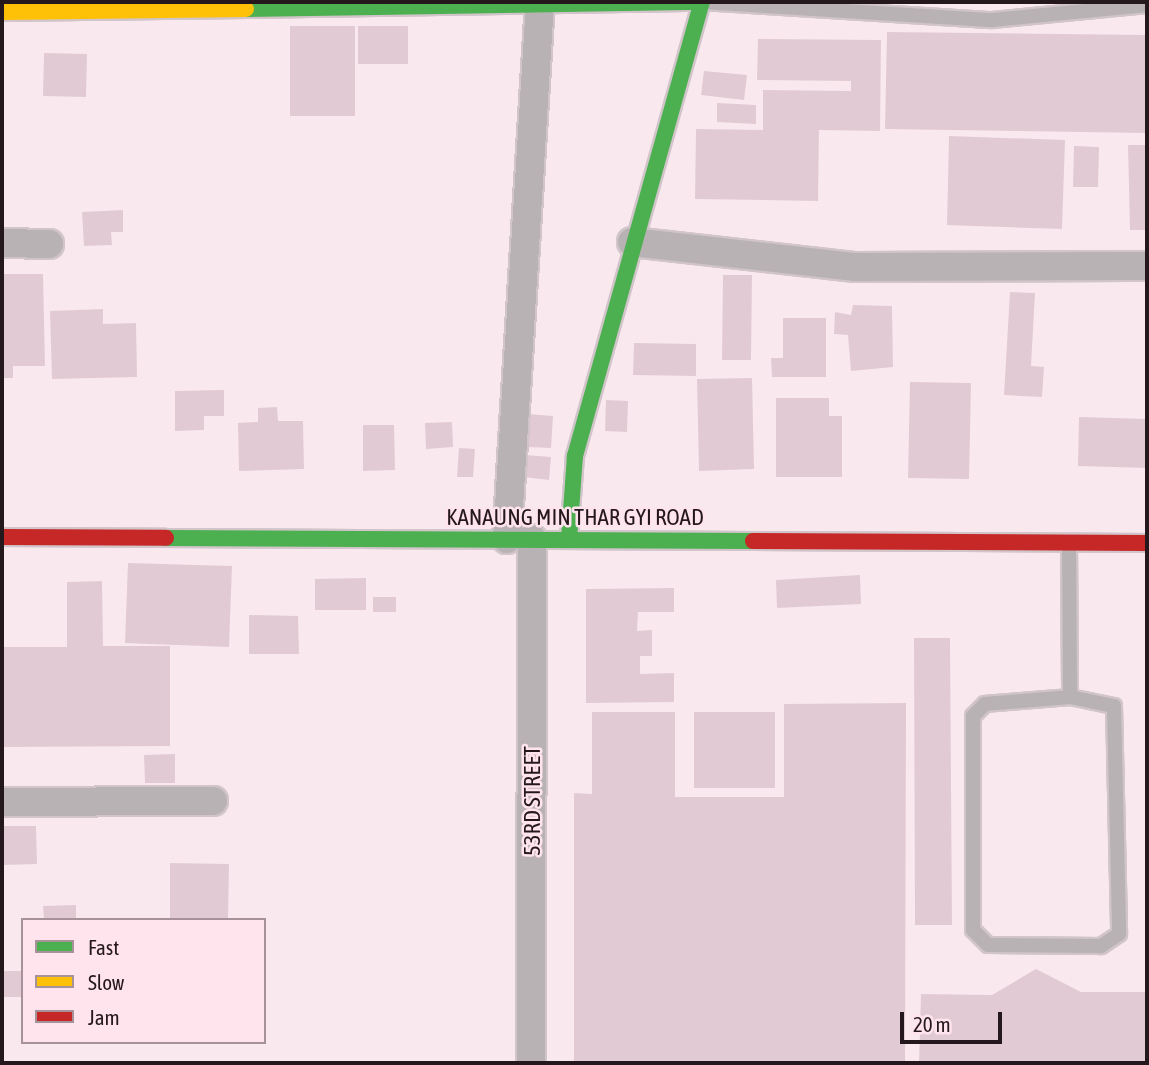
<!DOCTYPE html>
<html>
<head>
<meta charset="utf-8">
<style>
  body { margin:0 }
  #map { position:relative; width:1149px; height:1065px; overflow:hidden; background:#f9e9ef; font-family:"Asap Condensed",sans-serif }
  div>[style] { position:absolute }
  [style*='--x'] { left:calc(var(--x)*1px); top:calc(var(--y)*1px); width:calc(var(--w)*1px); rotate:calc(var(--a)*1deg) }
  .building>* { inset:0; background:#e2cad4 }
  .roads { filter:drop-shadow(2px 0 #d1c5ca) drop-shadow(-2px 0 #d1c5ca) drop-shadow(0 2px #d1c5ca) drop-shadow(0 -2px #d1c5ca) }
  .lane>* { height:14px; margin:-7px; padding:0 7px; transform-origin:7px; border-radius:7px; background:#b8b2b4 }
  .street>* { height:28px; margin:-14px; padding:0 14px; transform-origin:14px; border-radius:14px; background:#b8b2b4 }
  .fast>* { height:16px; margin:-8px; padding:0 8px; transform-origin:8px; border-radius:8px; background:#4caf50 }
  .slow>* { height:16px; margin:-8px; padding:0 8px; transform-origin:8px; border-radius:8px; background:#ffc107 }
  .jam>* { height:16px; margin:-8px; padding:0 8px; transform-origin:8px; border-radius:8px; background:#c62828 }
  span { translate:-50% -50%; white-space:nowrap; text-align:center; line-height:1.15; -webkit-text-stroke:5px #ffe3ed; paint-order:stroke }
  .street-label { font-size:23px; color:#24181c }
  .frame { position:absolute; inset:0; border:4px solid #24181c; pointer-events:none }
  .legend { position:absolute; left:21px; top:918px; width:245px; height:126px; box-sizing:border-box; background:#ffe3ed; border:2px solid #a79299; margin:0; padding:9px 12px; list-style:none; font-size:21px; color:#24181c }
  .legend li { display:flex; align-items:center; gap:14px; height:35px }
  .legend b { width:35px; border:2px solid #a79299 }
  .scale { position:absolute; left:900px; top:1012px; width:102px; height:32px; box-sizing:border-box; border:4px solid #24181c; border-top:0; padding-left:9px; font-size:21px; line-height:24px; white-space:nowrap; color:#24181c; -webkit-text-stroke:5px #ffe3ed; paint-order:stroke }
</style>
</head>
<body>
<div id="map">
  <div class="building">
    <i style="clip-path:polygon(290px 26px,355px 26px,355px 116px,290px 116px)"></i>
    <i style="clip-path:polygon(358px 26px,408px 26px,408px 64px,358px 64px)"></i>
    <i style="clip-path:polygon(887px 32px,1147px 35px,1147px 133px,885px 129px)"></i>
    <i style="clip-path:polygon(758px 39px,881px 40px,880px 131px,819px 130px,818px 201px,695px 199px,696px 129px,763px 130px,763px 90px,851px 91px,851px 81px,757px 80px)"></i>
    <i style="clip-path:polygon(44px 53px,87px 54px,86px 97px,43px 96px)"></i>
    <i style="clip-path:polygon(704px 71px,747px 75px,744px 100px,701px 95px)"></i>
    <i style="clip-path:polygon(717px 103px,756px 105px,756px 124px,717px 122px)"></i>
    <i style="clip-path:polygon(949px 136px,1065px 140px,1062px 229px,947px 225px)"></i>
    <i style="clip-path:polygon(1128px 145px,1147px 145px,1147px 230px,1130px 230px)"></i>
    <i style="clip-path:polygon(1074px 146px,1099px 147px,1098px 187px,1073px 187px)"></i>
    <i style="clip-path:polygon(123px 210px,123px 232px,111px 232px,112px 245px,84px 246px,82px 212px)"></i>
    <i style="clip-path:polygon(2px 274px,43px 274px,45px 366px,13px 366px,13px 378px,2px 378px)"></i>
    <i style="clip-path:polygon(723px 275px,752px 275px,751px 360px,722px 360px)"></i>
    <i style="clip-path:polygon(1010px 292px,1035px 293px,1031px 366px,1044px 367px,1042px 397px,1004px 395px)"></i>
    <i style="clip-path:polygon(853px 305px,892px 306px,893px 367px,851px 371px,848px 335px,834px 334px,835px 312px,851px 315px)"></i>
    <i style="clip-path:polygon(103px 309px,103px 324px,136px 323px,137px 377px,52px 379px,50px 311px)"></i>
    <i style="clip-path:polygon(783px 318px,826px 318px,826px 377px,772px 377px,771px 358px,783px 358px)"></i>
    <i style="clip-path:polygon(634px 343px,696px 344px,696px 376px,633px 375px)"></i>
    <i style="clip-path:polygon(752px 378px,754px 469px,699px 471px,697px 379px)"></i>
    <i style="clip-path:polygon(910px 382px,971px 383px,969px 479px,908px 478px)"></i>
    <i style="clip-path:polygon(224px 390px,224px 416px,204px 416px,204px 430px,175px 431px,175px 391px)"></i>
    <i style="clip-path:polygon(776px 398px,829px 398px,829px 416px,842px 416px,842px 477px,776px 477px)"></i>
    <i style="clip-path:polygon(606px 400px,628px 401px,627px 432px,605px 431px)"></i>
    <i style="clip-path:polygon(277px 407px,278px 421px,303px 421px,304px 469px,239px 471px,238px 423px,258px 422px,258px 408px)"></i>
    <i style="clip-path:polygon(528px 414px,553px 416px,551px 448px,526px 447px)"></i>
    <i style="clip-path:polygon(1079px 417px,1147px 419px,1147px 468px,1078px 466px)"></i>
    <i style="clip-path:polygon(452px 422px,453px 447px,426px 449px,425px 423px)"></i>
    <i style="clip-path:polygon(363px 425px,394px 425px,395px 470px,363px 471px)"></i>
    <i style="clip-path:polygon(459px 448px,475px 449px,473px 477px,457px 477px)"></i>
    <i style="clip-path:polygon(525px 455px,551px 457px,549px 480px,523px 477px)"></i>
    <i style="clip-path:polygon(128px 563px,232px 566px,229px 647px,125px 643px)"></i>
    <i style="clip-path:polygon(860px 575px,861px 604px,777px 608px,776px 580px)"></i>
    <i style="clip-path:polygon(366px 578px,366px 610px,315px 610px,315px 579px)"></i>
    <i style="clip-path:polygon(102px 581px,103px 646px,170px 646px,170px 746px,2px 747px,2px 647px,67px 647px,67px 582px)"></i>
    <i style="clip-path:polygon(674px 588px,674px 612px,638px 612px,637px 631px,652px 630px,652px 656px,640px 656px,640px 674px,674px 673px,674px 702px,586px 703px,586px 589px)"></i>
    <i style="clip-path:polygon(373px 597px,396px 597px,396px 612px,373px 612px)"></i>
    <i style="clip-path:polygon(249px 615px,298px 616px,299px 654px,249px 654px)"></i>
    <i style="clip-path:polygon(914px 638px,950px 638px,952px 925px,915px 925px)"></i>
    <i style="clip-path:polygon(906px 703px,905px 1063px,574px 1063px,574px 793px,592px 794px,592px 712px,675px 712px,675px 797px,784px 797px,784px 704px)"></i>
    <i style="clip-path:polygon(694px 712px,775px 712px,775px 788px,694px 788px)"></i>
    <i style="clip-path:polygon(175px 754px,175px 783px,145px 783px,144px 755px)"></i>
    <i style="clip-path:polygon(2px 826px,36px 826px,37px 864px,2px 865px)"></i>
    <i style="clip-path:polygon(170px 863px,229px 864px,228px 920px,170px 920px)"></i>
    <i style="clip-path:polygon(76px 905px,76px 920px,44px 920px,43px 906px)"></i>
    <i style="clip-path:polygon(1036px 969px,1081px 992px,1147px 992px,1147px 1063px,919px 1063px,921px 994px,992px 995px)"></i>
    <i style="clip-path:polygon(2px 971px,23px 971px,23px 997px,2px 997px)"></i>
  </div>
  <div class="roads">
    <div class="lane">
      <i style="--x:702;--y:2;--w:291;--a:3.6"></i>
      <i style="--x:992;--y:20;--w:156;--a:-5.5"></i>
      <i style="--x:1069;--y:544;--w:153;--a:89.6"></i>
      <i style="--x:1070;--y:697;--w:45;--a:11.6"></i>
      <i style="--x:1114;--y:706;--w:228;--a:88.7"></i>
      <i style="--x:1119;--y:934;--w:22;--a:146"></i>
      <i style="--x:1101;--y:946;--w:113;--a:-179.5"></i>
      <i style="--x:988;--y:945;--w:21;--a:-135"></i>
      <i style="--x:973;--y:930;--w:214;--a:-90"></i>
      <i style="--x:973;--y:716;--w:17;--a:-45"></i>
      <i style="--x:985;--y:704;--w:85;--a:-4.7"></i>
    </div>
    <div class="street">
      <i style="--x:632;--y:242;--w:225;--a:6.4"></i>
      <i style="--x:856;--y:267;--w:291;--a:-0.2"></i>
      <i style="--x:2;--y:243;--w:47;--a:1.2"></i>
      <i style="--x:507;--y:539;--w:538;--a:-86.48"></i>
      <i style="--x:2;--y:802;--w:211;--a:-0.3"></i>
      <i style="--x:531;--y:1063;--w:524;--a:-89.89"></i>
    </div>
    <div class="fast">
      <i style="--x:246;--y:9;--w:456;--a:-0.9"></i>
      <i style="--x:166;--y:538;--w:587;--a:0.29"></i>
      <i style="--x:569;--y:539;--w:83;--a:-85.9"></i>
      <i style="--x:575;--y:456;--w:471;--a:-74.4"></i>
    </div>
    <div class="slow">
      <i style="--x:2;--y:12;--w:244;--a:-0.7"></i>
    </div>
    <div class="jam">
      <i style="--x:2;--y:537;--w:164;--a:0.3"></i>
      <i style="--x:753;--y:541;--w:394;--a:0.3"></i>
    </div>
  </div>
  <div class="street-label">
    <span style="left:575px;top:517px">KANAUNG MIN THAR GYI ROAD</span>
    <span style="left:532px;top:801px;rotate:-90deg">53RD STREET</span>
  </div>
  <div class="frame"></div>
  <ul class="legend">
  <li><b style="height:9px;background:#4caf50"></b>Fast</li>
  <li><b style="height:9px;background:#ffc107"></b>Slow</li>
  <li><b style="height:9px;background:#c62828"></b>Jam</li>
  </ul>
  <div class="scale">20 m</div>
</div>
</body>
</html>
